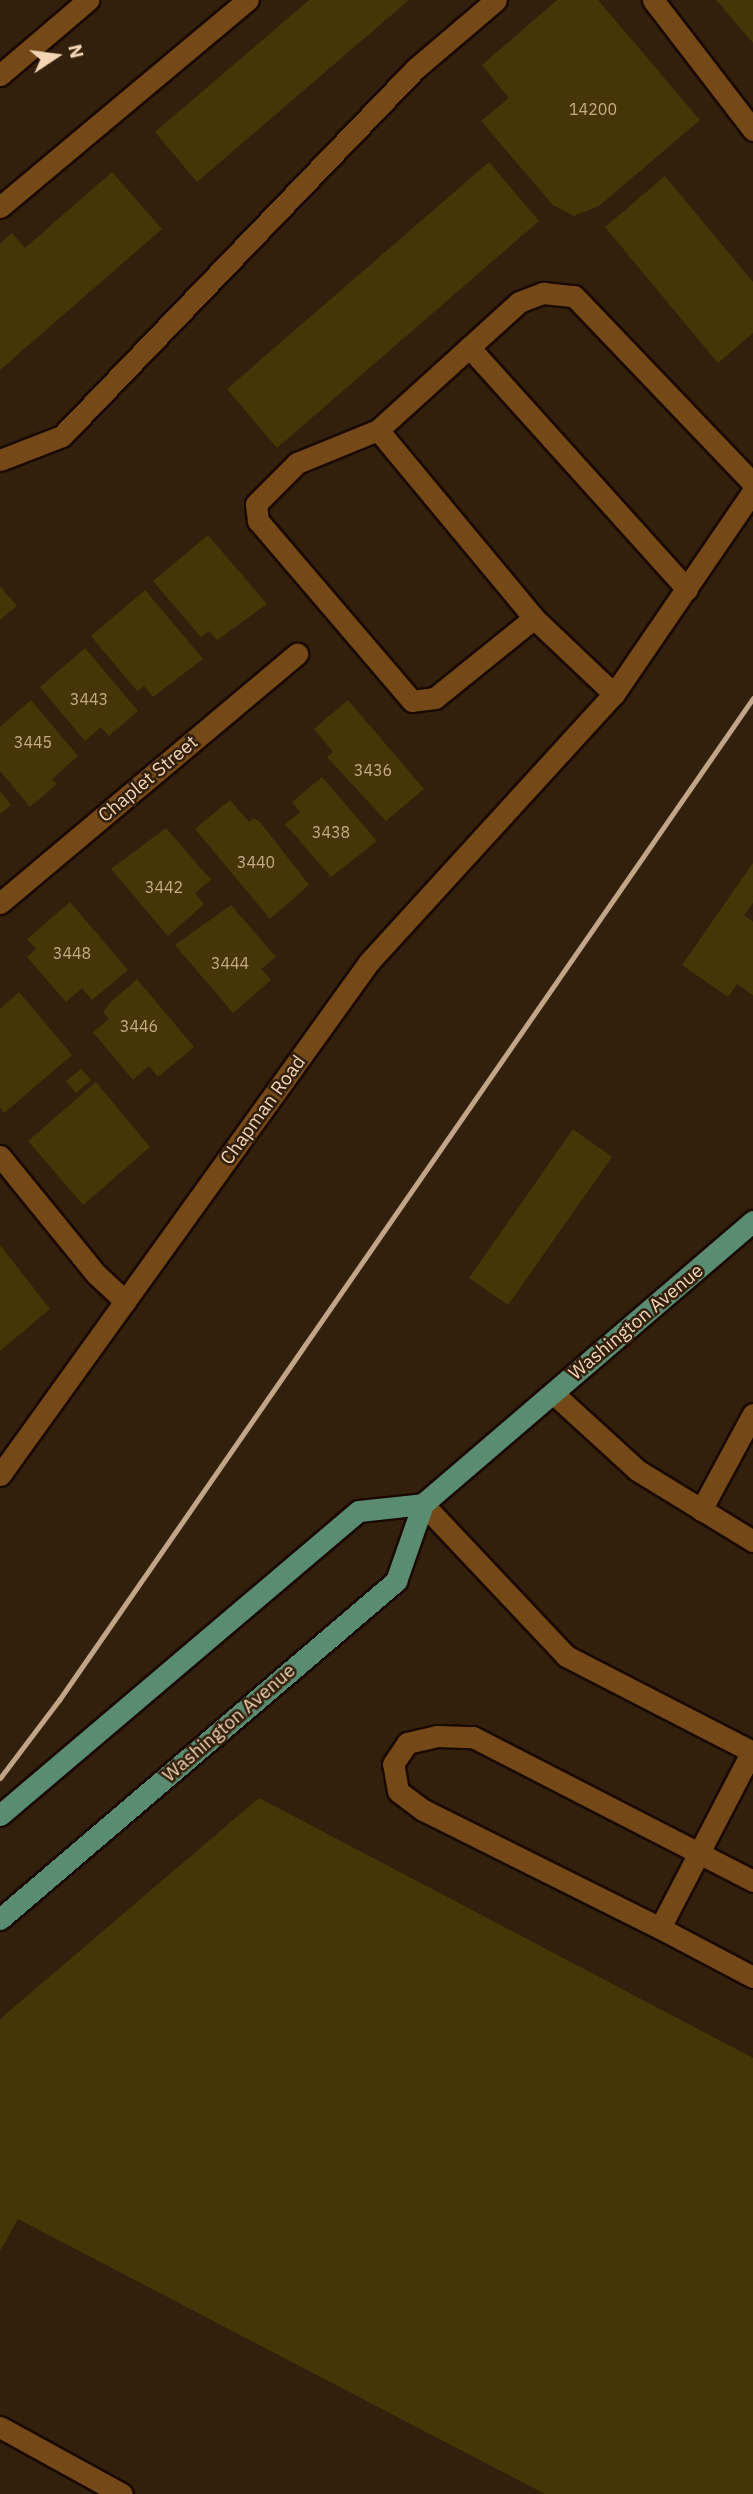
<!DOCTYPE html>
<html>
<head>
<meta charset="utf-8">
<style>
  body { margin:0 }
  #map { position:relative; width:753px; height:2494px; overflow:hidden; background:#33200c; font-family:"IBM Plex Sans",sans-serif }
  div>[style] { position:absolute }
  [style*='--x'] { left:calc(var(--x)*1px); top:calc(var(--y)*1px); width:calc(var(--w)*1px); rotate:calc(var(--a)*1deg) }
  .building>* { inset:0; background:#463506 }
  .roads { filter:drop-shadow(2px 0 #1a0900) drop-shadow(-2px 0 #1a0900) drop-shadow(0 2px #1a0900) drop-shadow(0 -2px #1a0900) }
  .minor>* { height:21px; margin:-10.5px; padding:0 10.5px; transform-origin:10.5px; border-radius:10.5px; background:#744917 }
  .major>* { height:21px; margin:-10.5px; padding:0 10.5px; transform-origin:10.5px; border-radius:10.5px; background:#5a8c72 }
  .rail>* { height:5px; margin:-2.5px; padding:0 2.5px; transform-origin:2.5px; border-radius:2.5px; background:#c1a589 }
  span { translate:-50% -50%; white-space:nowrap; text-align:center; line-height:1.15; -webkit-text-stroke:5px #33200c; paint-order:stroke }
  .number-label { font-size:16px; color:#c8ac89 }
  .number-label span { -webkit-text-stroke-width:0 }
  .street-label { font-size:19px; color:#f3d4b5 }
  .north { position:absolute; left:21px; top:21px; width:70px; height:70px; -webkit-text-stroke:5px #33200c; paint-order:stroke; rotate:77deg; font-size:19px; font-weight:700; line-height:28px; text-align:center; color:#f3d4b5 }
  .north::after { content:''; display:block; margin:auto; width:24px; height:32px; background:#f3d4b5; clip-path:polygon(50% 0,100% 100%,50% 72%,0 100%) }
</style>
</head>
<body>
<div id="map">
  <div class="building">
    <i style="clip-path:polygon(309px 0,409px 0,197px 182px,155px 132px)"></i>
    <i style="clip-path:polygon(557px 0,598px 0,700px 120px,599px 206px,574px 216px,553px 205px,481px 121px,509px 98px,482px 65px)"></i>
    <i style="clip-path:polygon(716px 0,753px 0,753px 43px)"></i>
    <i style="clip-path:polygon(489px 162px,539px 221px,277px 448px,227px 389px)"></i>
    <i style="clip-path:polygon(112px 172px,162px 229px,0 370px,0 243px,12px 233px,25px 248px)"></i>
    <i style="clip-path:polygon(665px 176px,753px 282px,753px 333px,718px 363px,605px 227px)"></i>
    <i style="clip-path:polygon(208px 535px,267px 604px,217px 640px,209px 631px,201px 637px,153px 581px)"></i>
    <i style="clip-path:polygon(0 586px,17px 606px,0 620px)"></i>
    <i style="clip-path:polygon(145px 590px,203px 659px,153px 697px,144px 686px,137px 691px,91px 636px)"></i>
    <i style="clip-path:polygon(85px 648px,138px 711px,109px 736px,101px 727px,85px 741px,40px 687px)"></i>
    <i style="clip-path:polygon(31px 700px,78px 756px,52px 779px,57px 784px,30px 807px,0 771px,0 727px)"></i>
    <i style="clip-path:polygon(348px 700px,424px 789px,386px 821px,327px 757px,333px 752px,314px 729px)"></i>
    <i style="clip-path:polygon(322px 777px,377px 841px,331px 877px,285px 824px,300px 812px,292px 802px)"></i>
    <i style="clip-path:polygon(0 791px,11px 805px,0 814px)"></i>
    <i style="clip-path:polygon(230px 800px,249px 822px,254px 818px,260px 822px,309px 885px,270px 919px,195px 829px)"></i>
    <i style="clip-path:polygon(166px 828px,211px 880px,195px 893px,204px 904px,168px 936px,111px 869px)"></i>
    <i style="clip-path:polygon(753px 863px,753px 903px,744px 915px,753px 922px,753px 995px,737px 984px,728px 997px,682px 965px)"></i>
    <i style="clip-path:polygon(70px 902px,128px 970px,92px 1000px,82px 988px,66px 1002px,27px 957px,36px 949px,27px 939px)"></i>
    <i style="clip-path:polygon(231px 905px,276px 957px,261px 969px,271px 980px,233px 1013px,175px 945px)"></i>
    <i style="clip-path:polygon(137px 979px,194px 1047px,158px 1077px,149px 1066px,133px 1080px,93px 1032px,109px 1019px,103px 1012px,111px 1002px)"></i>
    <i style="clip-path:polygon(19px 992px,72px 1055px,4px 1113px,0 1107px,0 1009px)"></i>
    <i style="clip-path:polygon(81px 1069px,91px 1080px,76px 1093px,66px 1081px)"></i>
    <i style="clip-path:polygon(96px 1082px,150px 1147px,83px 1205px,28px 1141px)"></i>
    <i style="clip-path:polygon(573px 1129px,612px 1157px,508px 1305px,469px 1278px)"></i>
    <i style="clip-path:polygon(0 1245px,50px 1309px,0 1351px)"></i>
    <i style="clip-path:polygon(259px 1798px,753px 2058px,753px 2494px,545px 2494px,18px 2219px,0 2251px,0 2019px)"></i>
  </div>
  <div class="roads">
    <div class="minor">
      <i style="--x:653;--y:0;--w:164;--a:52.4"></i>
      <i style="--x:0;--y:75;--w:116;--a:-40.4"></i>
      <i style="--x:0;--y:207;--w:323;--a:-39.9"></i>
      <i style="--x:469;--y:347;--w:326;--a:48"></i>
      <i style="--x:378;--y:430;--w:244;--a:50.3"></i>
      <i style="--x:0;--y:460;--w:66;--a:-21.2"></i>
      <i style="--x:62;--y:436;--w:509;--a:-46.11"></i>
      <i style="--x:415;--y:69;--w:106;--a:-40.4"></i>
      <i style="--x:614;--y:694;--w:110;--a:-136.5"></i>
      <i style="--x:534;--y:618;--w:127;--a:141.1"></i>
      <i style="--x:435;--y:698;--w:23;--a:173"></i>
      <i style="--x:412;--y:701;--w:237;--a:-130.5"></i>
      <i style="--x:258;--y:521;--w:17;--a:-97"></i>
      <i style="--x:256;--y:504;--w:58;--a:-45"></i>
      <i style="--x:297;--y:463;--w:87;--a:-22.2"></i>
      <i style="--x:378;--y:430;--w:190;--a:-42.2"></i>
      <i style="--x:519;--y:302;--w:26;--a:-21"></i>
      <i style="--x:543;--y:293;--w:31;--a:6"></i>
      <i style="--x:574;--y:296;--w:259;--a:46.3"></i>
      <i style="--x:0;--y:903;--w:388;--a:-40"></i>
      <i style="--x:0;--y:1156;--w:152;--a:50.9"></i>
      <i style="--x:96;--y:1274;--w:40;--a:43"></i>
      <i style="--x:553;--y:1393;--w:114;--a:42.5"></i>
      <i style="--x:637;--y:1470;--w:136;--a:31.5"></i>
      <i style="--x:0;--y:1475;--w:632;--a:-54.27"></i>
      <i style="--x:369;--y:962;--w:363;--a:-47.6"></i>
      <i style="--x:614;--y:694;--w:246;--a:-55.6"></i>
      <i style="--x:423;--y:1504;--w:209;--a:46.7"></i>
      <i style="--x:566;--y:1656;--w:210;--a:27.2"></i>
      <i style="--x:701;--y:1510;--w:109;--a:-61.6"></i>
      <i style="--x:752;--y:1751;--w:199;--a:117.5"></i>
      <i style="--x:660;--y:1928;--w:105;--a:27.8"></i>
      <i style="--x:660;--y:1928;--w:265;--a:-153.5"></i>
      <i style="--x:423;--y:1810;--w:31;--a:-143"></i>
      <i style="--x:398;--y:1791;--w:27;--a:-100"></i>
      <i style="--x:393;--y:1764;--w:25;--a:-56"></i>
      <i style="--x:407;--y:1743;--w:31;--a:-13"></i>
      <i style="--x:437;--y:1736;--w:36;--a:2"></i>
      <i style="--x:473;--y:1737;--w:315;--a:27.2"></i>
      <i style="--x:0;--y:2427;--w:139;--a:28.8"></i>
    </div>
    <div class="major">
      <i style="--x:0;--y:1815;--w:470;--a:-40.3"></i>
      <i style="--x:359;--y:1511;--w:64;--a:-6.2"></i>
      <i style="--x:0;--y:1919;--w:521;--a:-40.48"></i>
      <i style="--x:396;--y:1581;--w:82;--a:-70.7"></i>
      <i style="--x:423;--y:1504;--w:435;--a:-40.6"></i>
    </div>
  </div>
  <div class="rail">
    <i style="--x:0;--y:1778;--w:98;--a:-52.9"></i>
    <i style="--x:59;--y:1700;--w:1219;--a:-55.29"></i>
  </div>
  <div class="number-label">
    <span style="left:593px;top:109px">14200</span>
    <span style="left:89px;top:699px">3443</span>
    <span style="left:33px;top:742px">3445</span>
    <span style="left:373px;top:770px">3436</span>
    <span style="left:331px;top:832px">3438</span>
    <span style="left:256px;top:862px">3440</span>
    <span style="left:164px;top:887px">3442</span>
    <span style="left:72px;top:953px">3448</span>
    <span style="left:230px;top:963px">3444</span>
    <span style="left:139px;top:1026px">3446</span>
  </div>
  <div class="street-label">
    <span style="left:148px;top:779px;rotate:-40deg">Chaplet Street</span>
    <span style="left:263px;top:1110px;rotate:-54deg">Chapman Road</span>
    <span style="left:636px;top:1322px;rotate:-40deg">Washington Avenue</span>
    <span style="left:229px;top:1723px;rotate:-41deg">Washington Avenue</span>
  </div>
  <div class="north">N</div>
</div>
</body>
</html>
